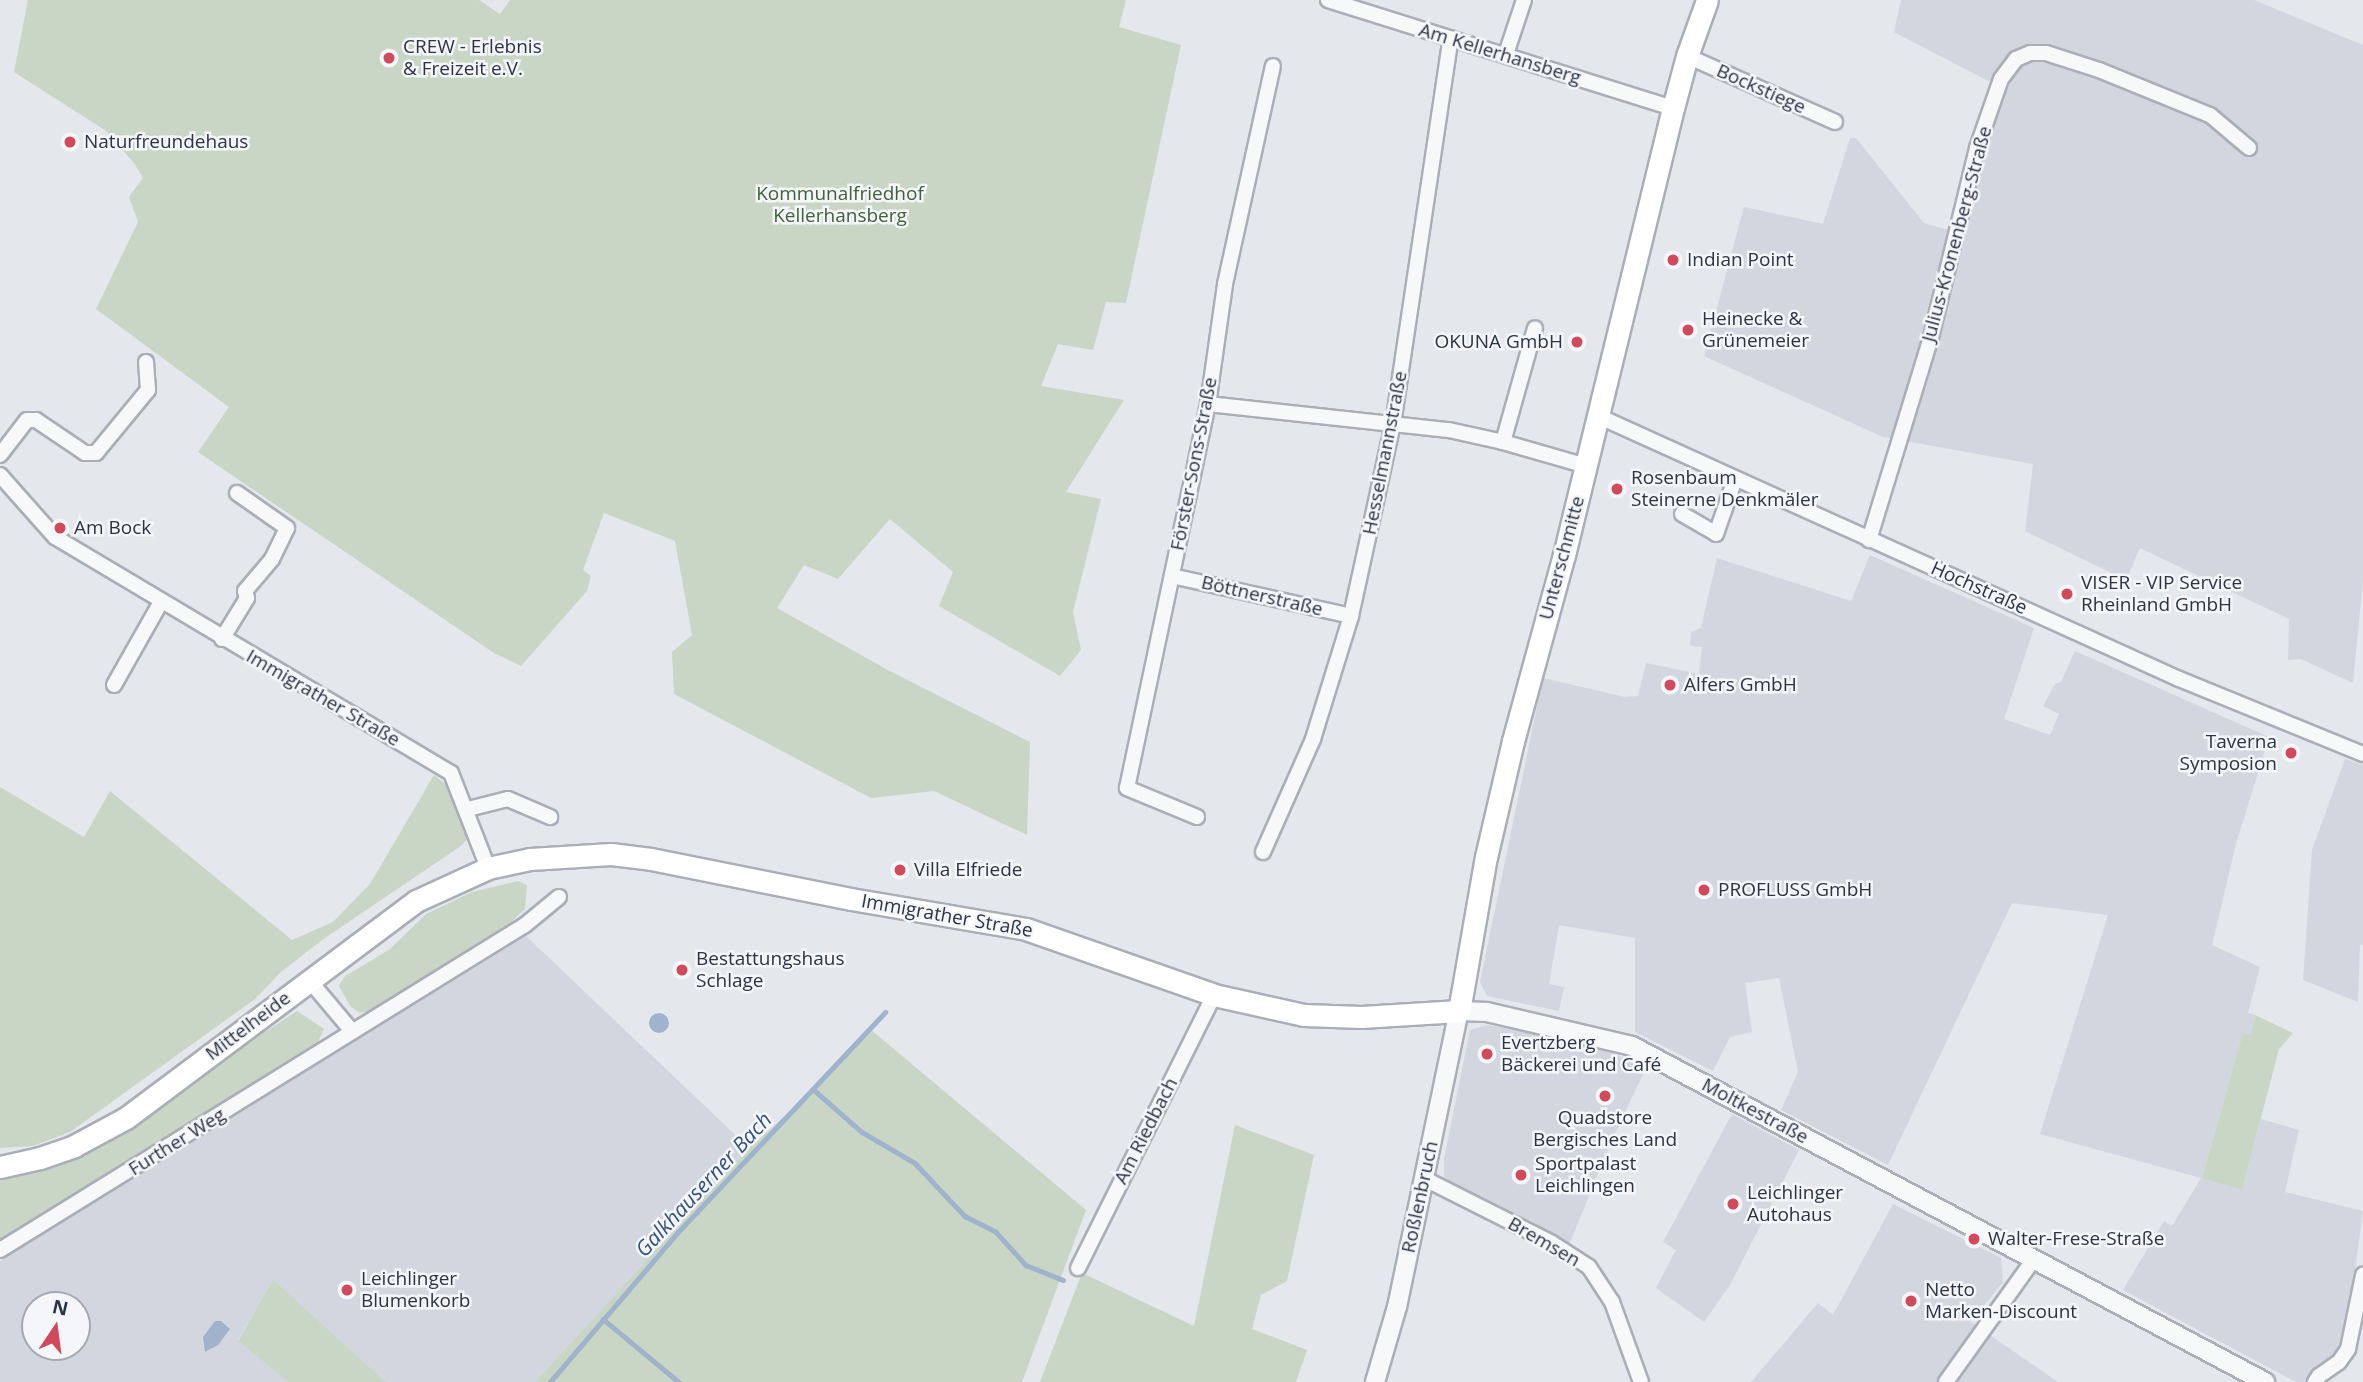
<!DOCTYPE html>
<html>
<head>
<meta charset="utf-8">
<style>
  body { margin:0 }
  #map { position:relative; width:2363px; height:1382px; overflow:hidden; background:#e4e7ec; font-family:"Open Sans",sans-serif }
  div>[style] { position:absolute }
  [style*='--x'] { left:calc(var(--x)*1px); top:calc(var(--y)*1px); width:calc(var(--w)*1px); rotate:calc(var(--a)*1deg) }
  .built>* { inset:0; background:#d2d6de }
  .green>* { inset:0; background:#c9d6c5 }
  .water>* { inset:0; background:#9fb4cc }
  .round { border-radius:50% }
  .stream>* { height:4.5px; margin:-2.25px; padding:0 2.25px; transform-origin:2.25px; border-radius:2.25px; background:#9fb4cc }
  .roads { filter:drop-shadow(2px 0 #a9aeb7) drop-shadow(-2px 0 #a9aeb7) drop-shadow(0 2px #a9aeb7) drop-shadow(0 -2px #a9aeb7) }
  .minor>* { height:14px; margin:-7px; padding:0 7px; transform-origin:7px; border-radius:7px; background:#f7f8fa }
  .tertiary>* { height:18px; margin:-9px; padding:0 9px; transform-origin:9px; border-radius:9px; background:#f7f8fa }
  .secondary>* { height:21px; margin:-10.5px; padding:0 10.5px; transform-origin:10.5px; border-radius:10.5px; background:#fff }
  .dots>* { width:19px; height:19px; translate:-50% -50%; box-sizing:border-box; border:4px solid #f4f6f9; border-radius:50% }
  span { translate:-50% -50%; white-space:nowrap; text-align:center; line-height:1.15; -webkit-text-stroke:5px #f4f6f9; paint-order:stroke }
  .poi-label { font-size:19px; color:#2b3445 }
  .left { translate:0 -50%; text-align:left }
  .right { translate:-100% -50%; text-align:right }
  .street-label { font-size:19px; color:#2b3445 }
  .park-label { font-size:19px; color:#3f6138 }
  .water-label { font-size:21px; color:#34527a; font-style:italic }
  .north { position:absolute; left:21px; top:1291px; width:70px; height:70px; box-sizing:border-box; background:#f4f6f9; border:2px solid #a4a8b1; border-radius:50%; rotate:13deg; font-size:19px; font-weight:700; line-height:28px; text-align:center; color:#2b3445 }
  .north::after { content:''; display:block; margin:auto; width:24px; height:32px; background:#d1495b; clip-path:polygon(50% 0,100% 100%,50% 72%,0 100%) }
</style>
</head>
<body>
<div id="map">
  <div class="built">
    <i style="clip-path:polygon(1901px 0,2254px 0,2363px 45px,2363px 580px,2353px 683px,2301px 659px,2288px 660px,2289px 619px,2140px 548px,2126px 580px,2025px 531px,2033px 464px,1883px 437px,1704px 356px,1744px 207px,1823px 224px,1850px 138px,1856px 138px,1924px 223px,1962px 234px,1980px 162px,1999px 107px,2017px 70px,1988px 81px,1894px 32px)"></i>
    <i style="clip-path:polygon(1870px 555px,2034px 628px,2004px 719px,2050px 735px,2059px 714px,2043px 706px,2055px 684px,2061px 682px,2075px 651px,2269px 737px,2236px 844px,2212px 945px,2260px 967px,2248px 1013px,2255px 1015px,2251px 1035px,2243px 1034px,2202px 1178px,2242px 1189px,2261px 1119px,2299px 1130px,2285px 1192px,2363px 1211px,2347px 1329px,2340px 1353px,2317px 1368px,2306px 1382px,2296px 1382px,2123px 1290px,2164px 1221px,2172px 1226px,2201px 1178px,2040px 1134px,2108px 915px,2012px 903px,1888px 1165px,1781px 1110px,1798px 1072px,1779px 978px,1745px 983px,1752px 1032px,1730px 1037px,1713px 1071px,1635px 1032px,1635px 938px,1559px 925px,1549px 984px,1564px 987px,1559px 1011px,1487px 996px,1480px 982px,1543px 678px,1625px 697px,1638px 696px,1646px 663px,1699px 674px,1702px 647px,1690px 646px,1691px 632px,1701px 628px,1717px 558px,1851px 601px)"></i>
    <i style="clip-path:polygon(2345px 759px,2363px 765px,2363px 945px,2360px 945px,2358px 1002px,2303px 980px,2312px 850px)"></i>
    <i style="clip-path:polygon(evenodd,526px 936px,749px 1148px,535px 1382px,386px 1382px,273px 1281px,238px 1340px,288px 1382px,0 1382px,0 1261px,526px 936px,35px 1305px,77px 1305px,77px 1347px,35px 1347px,35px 1305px)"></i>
    <i style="clip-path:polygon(1488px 1025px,1573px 1041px,1613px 1053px,1646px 1068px,1611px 1142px,1569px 1245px,1444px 1182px,1444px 1159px,1470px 1030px)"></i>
    <i style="clip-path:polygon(1732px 1114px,1799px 1150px,1730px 1285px,1704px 1322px,1656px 1288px,1676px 1250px,1663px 1242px)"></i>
    <i style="clip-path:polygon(1893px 1204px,2001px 1258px,2003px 1282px,1971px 1322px,2058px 1382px,1751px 1382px,1818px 1303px,1833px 1315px)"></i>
  </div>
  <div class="green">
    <i style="clip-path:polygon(28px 0,479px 0,500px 14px,510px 0,1126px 0,1119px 27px,1181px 45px,1126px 303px,1106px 302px,1093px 350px,1058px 344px,1041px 386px,1124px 400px,1066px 492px,1101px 499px,1073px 612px,1081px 650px,1060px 676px,939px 606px,953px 572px,890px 519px,838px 579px,804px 565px,777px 608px,886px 669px,1030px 742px,1027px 835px,934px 791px,871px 798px,674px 694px,672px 652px,692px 635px,675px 541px,604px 513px,583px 570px,591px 576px,587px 591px,521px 666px,494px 653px,198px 452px,229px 407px,96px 309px,138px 222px,129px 197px,143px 178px,134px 163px,106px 131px,14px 72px)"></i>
    <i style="clip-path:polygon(434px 775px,449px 787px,467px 839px,461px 846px,322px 940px,281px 972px,255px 999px,70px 1132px,33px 1146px,0 1148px,0 787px,84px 837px,110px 791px,292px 940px,333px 922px,370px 884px)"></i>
    <i style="clip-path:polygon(518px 881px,527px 885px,525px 909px,510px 923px,369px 1011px,360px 1013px,350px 1006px,339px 986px,344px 977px,390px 949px,426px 914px,472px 892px)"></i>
    <i style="clip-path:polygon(297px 1011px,324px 1029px,318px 1042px,0 1242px,0 1179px,50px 1167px,83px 1152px)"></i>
    <i style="clip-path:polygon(2255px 1015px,2293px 1033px,2279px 1049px,2242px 1190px,2202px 1178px,2243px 1033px,2251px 1035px)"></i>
    <i style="clip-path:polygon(870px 1029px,1086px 1210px,1022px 1382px,535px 1382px,749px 1148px,814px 1090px)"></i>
    <i style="clip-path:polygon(1235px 1125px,1314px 1155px,1287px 1281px,1261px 1295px,1252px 1329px,1307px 1350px,1296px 1382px,1040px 1382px,1082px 1273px,1194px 1326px)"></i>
    <i style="clip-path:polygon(273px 1280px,386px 1382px,288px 1382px,238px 1341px)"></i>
  </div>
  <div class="water">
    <i class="round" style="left:649px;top:1013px;width:20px;height:20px"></i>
    <i style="clip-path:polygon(215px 1321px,221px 1321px,230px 1329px,218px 1345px,205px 1352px,203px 1337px)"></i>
  </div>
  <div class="stream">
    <i style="--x:814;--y:1090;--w:64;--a:41.2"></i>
    <i style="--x:862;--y:1132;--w:61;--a:30.3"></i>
    <i style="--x:915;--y:1163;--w:73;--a:46.7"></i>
    <i style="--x:965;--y:1216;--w:35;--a:27"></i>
    <i style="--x:996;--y:1232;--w:45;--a:47.7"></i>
    <i style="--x:1026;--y:1265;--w:40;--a:22"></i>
    <i style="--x:603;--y:1319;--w:99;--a:39.7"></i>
    <i style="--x:550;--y:1382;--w:197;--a:-49.5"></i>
    <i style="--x:678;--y:1232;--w:302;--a:-46.7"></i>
  </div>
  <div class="roads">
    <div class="minor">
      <i style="--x:1328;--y:0;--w:362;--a:17.4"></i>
      <i style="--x:1506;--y:54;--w:57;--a:-71.6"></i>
      <i style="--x:1687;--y:56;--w:162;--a:24"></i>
      <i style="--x:1208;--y:404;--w:242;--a:6.2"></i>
      <i style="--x:1449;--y:430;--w:55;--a:12.5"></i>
      <i style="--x:1503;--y:442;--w:86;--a:16.1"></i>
      <i style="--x:1598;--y:416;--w:638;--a:24.35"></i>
      <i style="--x:2179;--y:679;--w:199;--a:22.2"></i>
      <i style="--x:1503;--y:442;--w:118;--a:-74.3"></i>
      <i style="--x:0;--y:455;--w:44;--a:-52.4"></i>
      <i style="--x:27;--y:420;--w:9;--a:0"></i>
      <i style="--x:36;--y:420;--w:59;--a:34"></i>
      <i style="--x:85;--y:453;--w:11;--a:0"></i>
      <i style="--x:96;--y:453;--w:82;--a:-50.5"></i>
      <i style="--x:148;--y:390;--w:28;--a:-94"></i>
      <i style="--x:0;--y:475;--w:83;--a:48.4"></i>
      <i style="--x:55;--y:537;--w:461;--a:30.8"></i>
      <i style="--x:451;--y:773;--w:102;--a:68.7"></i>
      <i style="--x:1682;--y:514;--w:39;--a:30"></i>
      <i style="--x:1716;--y:534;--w:58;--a:-70.9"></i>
      <i style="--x:1869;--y:540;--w:212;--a:-73"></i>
      <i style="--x:1931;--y:337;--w:195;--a:-76.3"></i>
      <i style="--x:1977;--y:148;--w:73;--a:-70.8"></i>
      <i style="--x:2001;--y:79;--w:25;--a:-53"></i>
      <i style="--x:2016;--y:59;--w:15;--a:-23"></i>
      <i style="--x:2030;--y:53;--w:16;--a:0"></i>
      <i style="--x:2046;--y:53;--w:56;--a:17.8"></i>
      <i style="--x:2099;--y:70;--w:120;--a:22.1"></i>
      <i style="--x:2210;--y:115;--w:51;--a:40.2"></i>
      <i style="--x:1172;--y:576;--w:183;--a:12.6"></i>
      <i style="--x:222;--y:639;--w:48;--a:-58.6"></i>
      <i style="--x:247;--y:598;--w:7;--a:-106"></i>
      <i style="--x:245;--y:591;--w:42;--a:-49.8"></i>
      <i style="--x:272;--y:559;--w:34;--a:-64"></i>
      <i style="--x:287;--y:528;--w:61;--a:-145"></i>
      <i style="--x:114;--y:685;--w:95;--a:-60.5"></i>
      <i style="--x:468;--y:809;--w:41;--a:-14"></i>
      <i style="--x:508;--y:799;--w:46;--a:23.2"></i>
      <i style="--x:1197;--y:817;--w:76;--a:-157.5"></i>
      <i style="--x:1127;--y:788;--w:392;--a:-78.1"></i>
      <i style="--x:1208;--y:404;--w:121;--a:-81.9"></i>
      <i style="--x:1225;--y:284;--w:223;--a:-77.6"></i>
      <i style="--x:1263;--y:852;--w:124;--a:-66.1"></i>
      <i style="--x:1313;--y:739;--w:129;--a:-72.8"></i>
      <i style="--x:1351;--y:616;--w:197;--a:-77.7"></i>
      <i style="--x:1393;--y:424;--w:390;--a:-81.5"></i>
      <i style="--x:309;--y:980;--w:67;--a:49.9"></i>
      <i style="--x:1423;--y:1178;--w:144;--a:26.7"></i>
      <i style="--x:1552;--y:1243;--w:44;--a:33"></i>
      <i style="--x:1589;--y:1267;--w:42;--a:56.7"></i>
      <i style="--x:1612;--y:1302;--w:85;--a:70.1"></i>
      <i style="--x:0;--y:1250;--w:617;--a:-31.76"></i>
      <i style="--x:525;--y:925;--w:44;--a:-39.5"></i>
      <i style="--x:1078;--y:1268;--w:305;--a:-63.5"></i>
      <i style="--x:1946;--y:1382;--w:151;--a:-54.4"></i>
      <i style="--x:2315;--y:1382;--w:7;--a:-56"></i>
      <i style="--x:2319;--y:1376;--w:24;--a:-35"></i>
      <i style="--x:2339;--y:1362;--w:16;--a:-55"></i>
      <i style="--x:2348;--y:1349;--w:76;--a:-78.5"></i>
    </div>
    <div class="tertiary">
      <i style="--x:1375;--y:1382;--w:78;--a:-73.7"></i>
      <i style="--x:1397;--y:1307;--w:302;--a:-78.2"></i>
      <i style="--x:1459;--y:1011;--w:28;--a:2"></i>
      <i style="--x:1487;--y:1012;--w:149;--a:13.2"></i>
      <i style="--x:1632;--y:1046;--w:717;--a:27.96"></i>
    </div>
    <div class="secondary">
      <i style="--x:0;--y:1167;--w:41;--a:-12.7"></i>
      <i style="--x:40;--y:1158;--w:36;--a:-19"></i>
      <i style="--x:74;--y:1146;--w:59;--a:-28.3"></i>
      <i style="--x:126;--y:1118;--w:362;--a:-36.8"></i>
      <i style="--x:416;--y:901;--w:79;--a:-24.6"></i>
      <i style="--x:488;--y:868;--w:43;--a:-12.1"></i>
      <i style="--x:530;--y:859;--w:81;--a:-3.5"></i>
      <i style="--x:611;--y:854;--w:40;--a:7.1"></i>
      <i style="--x:651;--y:859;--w:204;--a:11.3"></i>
      <i style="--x:851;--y:899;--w:178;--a:9.7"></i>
      <i style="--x:1026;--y:929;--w:199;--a:19.3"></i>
      <i style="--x:1214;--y:995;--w:92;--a:12.5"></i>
      <i style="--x:1304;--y:1015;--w:57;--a:2"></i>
      <i style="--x:1361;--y:1017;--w:98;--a:-3.5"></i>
      <i style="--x:1459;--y:1011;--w:156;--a:-80.1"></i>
      <i style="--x:1486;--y:857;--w:119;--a:-76.9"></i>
      <i style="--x:1513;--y:741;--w:193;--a:-74.7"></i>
      <i style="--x:1564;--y:555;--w:460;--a:-76.3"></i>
      <i style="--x:1673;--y:108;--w:54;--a:-74.9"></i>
      <i style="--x:1687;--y:56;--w:59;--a:-70.3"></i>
    </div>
  </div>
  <div class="dots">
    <i style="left:389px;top:58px;background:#d1495b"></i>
    <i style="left:70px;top:142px;background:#d1495b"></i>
    <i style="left:1673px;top:260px;background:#d1495b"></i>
    <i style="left:1688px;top:330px;background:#d1495b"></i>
    <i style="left:1577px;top:342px;background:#d1495b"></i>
    <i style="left:1617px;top:489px;background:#d1495b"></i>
    <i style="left:60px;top:528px;background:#d1495b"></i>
    <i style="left:2067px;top:594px;background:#d1495b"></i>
    <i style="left:1670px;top:685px;background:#d1495b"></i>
    <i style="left:2291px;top:753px;background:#d1495b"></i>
    <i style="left:900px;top:870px;background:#d1495b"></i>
    <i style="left:1704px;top:890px;background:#d1495b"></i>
    <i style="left:682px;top:970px;background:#d1495b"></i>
    <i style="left:1487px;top:1054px;background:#d1495b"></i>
    <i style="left:1605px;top:1096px;background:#d1495b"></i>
    <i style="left:1521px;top:1175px;background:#d1495b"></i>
    <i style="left:1733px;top:1204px;background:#d1495b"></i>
    <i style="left:1974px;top:1239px;background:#d1495b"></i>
    <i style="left:347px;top:1290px;background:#d1495b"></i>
    <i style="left:1911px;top:1301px;background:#d1495b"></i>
  </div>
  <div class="poi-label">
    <span class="left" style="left:403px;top:58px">CREW - Erlebnis<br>&amp; Freizeit e.V.</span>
    <span class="left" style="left:84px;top:142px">Naturfreundehaus</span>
    <span class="left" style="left:1687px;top:260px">Indian Point</span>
    <span class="left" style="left:1702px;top:330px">Heinecke &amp;<br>Grünemeier</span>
    <span class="right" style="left:1563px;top:342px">OKUNA GmbH</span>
    <span class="left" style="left:1631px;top:489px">Rosenbaum<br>Steinerne Denkmäler</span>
    <span class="left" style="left:74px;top:528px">Am Bock</span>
    <span class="left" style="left:2081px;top:594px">VISER - VIP Service<br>Rheinland GmbH</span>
    <span class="left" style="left:1684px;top:685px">Alfers GmbH</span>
    <span class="right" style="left:2277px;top:753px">Taverna<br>Symposion</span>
    <span class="left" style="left:914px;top:870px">Villa Elfriede</span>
    <span class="left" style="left:1718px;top:890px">PROFLUSS GmbH</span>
    <span class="left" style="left:696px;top:970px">Bestattungshaus<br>Schlage</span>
    <span class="left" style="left:1501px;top:1054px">Evertzberg<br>Bäckerei und Café</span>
    <span style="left:1605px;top:1129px">Quadstore<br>Bergisches Land</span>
    <span class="left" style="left:1535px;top:1175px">Sportpalast<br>Leichlingen</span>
    <span class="left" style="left:1747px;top:1204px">Leichlinger<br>Autohaus</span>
    <span class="left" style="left:1988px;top:1239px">Walter-Frese-Straße</span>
    <span class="left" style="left:361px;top:1290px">Leichlinger<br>Blumenkorb</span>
    <span class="left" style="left:1925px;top:1301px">Netto<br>Marken-Discount</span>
  </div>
  <div class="street-label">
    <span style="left:1500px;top:54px;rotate:17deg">Am Kellerhansberg</span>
    <span style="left:1761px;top:89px;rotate:24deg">Bockstiege</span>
    <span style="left:1957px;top:234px;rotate:-75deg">Julius-Kronenberg-Straße</span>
    <span style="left:1385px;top:453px;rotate:-79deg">Hesselmannstraße</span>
    <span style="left:1194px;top:464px;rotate:-79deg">Förster-Sons-Straße</span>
    <span style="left:1562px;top:558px;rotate:-75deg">Unterschmitte</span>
    <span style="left:1979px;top:588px;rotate:24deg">Hochstraße</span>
    <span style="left:1262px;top:596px;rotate:13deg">Böttnerstraße</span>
    <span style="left:323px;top:698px;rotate:30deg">Immigrather Straße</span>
    <span style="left:947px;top:916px;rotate:10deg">Immigrather Straße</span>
    <span style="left:248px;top:1026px;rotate:-37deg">Mittelheide</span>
    <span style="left:1755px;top:1111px;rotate:28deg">Moltkestraße</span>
    <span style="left:1146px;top:1131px;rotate:-63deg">Am Riedbach</span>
    <span style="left:177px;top:1142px;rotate:-32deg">Further Weg</span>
    <span style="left:1420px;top:1197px;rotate:-78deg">Roßlenbruch</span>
    <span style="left:1544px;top:1242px;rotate:30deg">Bremsen</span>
  </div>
  <div class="park-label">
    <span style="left:840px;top:205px">Kommunalfriedhof<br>Kellerhansberg</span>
  </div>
  <div class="water-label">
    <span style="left:703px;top:1184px;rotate:-47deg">Galkhauserner Bach</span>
  </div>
  <div class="north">N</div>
</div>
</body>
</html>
